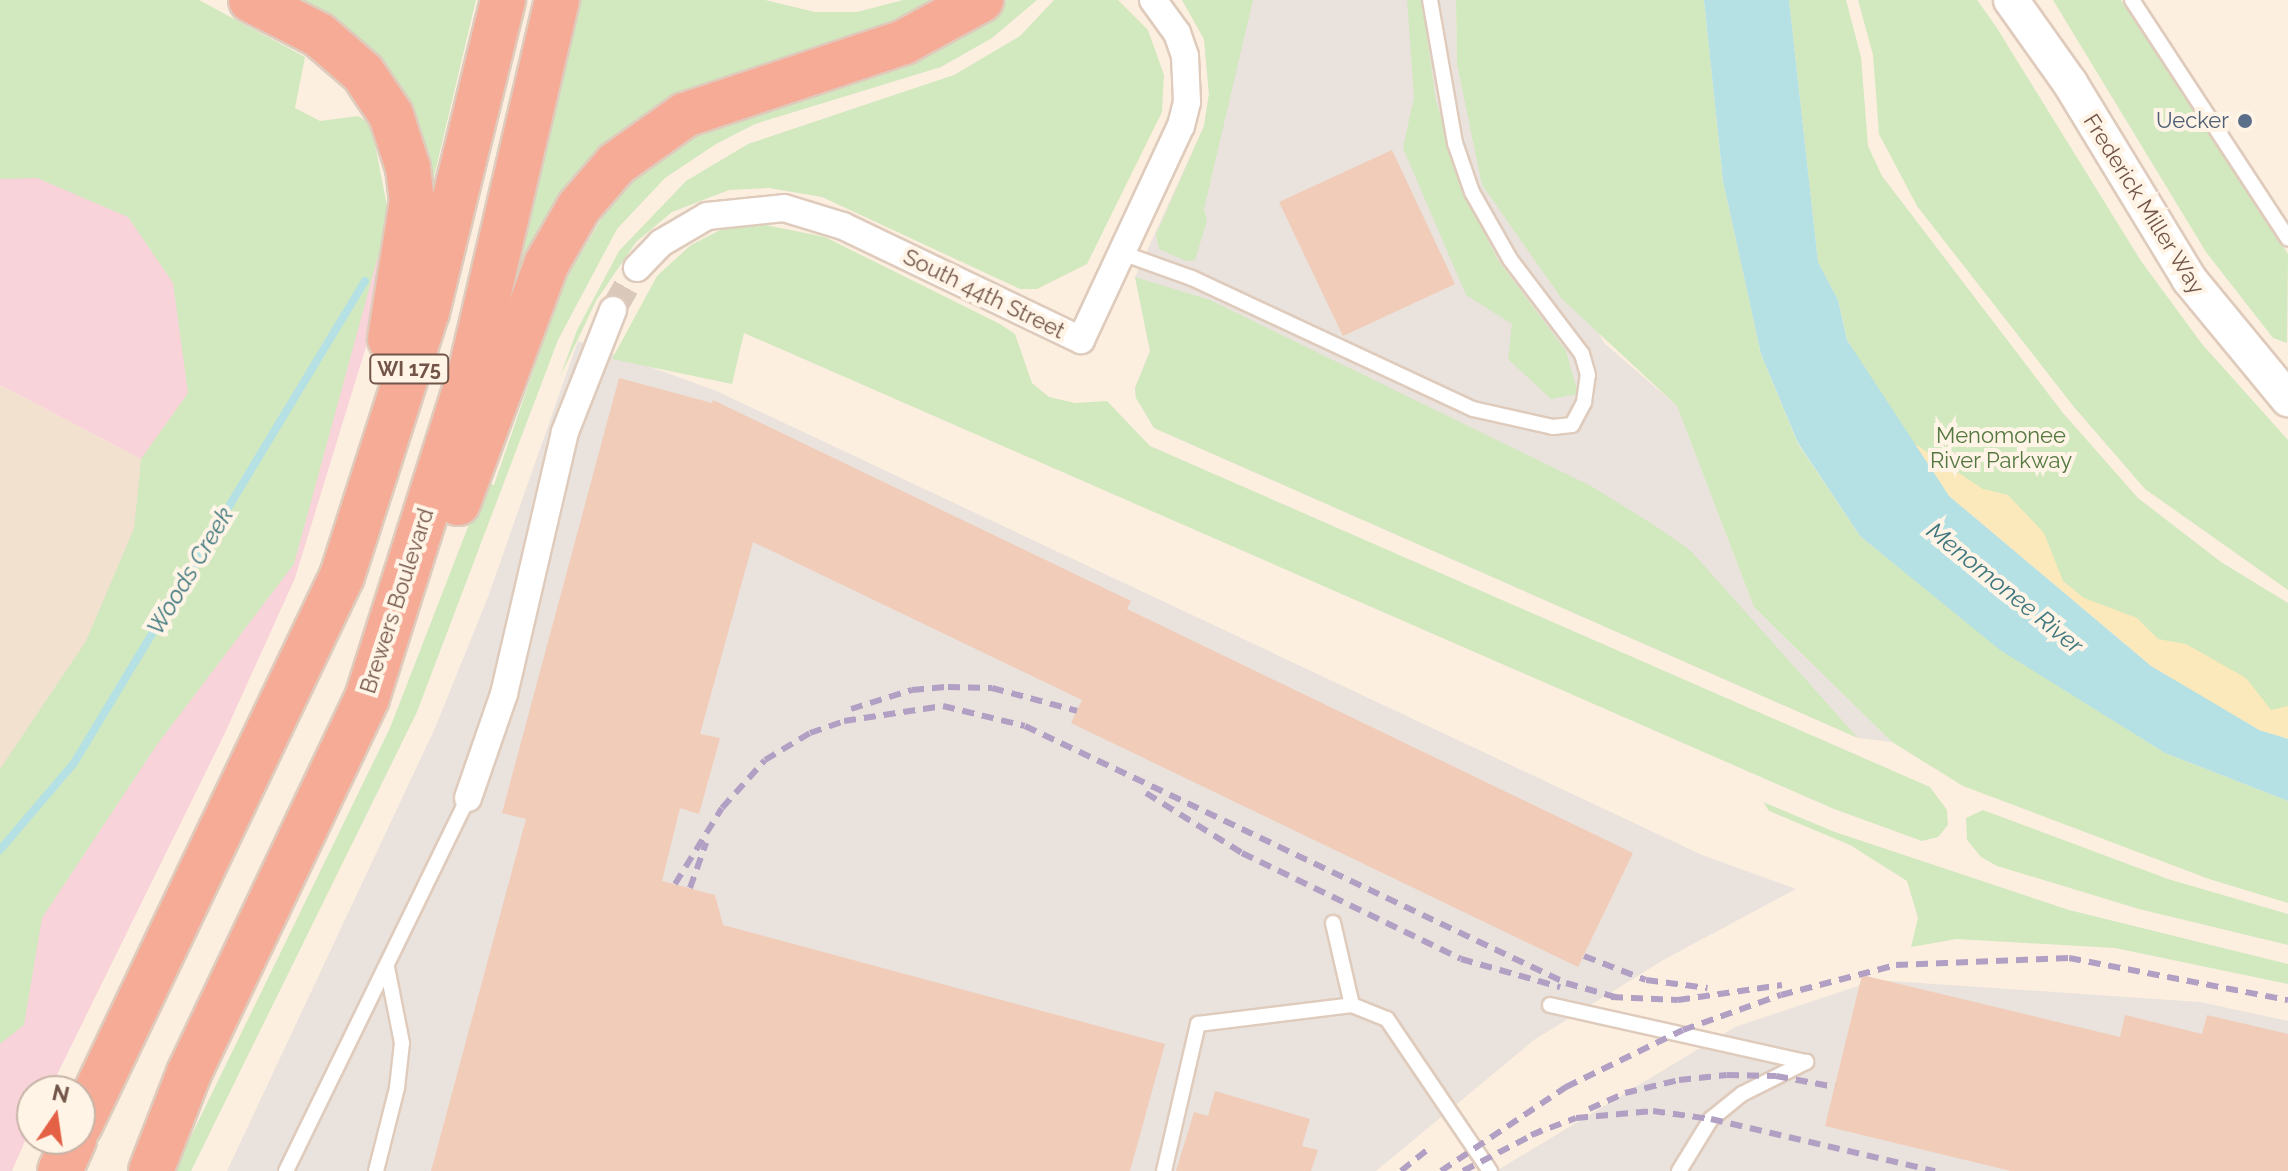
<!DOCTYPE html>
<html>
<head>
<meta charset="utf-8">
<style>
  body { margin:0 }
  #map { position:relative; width:2288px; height:1171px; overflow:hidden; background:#fcefe0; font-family:Raleway,sans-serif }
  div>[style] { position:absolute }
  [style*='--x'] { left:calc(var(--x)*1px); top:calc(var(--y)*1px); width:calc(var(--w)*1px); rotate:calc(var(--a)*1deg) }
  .residential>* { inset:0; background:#f3e1cf }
  .industrial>* { inset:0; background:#eae2dc }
  .medical>* { inset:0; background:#f9d3da }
  .green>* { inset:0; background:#d2e8bf }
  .sand>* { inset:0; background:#fbe9bb }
  .water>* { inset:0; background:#b5e0e4 }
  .stream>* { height:8px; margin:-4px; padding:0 4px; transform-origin:4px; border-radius:4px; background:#b5e0e4 }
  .building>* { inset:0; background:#f1ccb8 }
  .minor-tunnel>* { height:26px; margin-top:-13px; transform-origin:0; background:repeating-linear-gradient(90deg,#dac8ba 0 26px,transparent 0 39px) }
  .roads { filter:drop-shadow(2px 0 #dfcbbc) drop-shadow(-2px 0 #dfcbbc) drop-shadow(0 2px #dfcbbc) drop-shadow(0 -2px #dfcbbc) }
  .service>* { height:14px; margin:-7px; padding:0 7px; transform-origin:7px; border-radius:7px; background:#fff }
  .minor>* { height:26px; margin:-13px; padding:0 13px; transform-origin:13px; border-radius:13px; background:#fff }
  .tertiary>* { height:34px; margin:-17px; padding:0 17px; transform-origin:17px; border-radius:17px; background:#fff }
  .motorway>* { height:44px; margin:-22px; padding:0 22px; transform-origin:22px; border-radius:22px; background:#f6ab97 }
  .rail>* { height:6px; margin-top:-3px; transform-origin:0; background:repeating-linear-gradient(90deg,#b1a0c4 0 12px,transparent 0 20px) }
  .dots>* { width:22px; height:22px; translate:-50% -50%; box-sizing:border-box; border:4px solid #fff4e6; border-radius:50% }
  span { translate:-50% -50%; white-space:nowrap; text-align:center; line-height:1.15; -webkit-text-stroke:8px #fff4e6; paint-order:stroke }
  .shield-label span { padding:2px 6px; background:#fff4e6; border:2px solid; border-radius:6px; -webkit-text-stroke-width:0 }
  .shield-label { font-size:20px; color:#725548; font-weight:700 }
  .service-label { font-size:22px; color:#4e5e75 }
  .right { translate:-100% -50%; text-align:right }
  .street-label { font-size:22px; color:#725548 }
  .park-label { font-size:22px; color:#547841 }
  .water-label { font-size:24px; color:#3f777f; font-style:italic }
  .north { position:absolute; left:16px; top:1075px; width:80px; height:80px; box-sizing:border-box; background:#fff4e6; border:2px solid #c7b4a7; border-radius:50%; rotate:13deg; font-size:22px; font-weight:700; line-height:32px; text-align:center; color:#725548 }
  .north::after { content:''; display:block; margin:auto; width:28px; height:36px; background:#e56146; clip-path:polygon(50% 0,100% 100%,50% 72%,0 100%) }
</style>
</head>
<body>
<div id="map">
  <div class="residential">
    <i style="clip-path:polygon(0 385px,141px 459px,134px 528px,86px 641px,0 769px)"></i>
  </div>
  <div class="industrial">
    <i style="clip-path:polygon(1182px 0,1456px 0,1457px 64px,1604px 343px,1677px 406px,1754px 607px,1892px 742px,1858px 738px,1154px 428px,1136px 398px,1135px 388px,1150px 351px,1135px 277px,1204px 126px,1209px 94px,1204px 39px)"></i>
    <i style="clip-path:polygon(578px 341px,714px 390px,1702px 855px,1796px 889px,1665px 959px,1534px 1040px,1376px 1171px,227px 1171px,435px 728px,488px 597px)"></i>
    <i style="clip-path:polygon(1876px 980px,2200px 1002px,2288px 1021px,2288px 1171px,1496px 1171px,1735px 1027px)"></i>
  </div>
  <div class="medical">
    <i style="clip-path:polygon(0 46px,392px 223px,381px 298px,295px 578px,224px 735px,49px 1091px,32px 1091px,32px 1125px,12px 1171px,0 1171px,0 769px,86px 641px,134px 528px,141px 459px,0 385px)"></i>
  </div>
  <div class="green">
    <i style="clip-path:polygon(0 0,199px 0,305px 57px,295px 108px,320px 121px,358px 116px,371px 124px,389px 216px,294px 564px,156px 746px,42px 918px,24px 1025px,0 1044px,0 769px,86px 641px,134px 528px,141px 459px,188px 393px,173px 283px,128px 217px,37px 178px,0 179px)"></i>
    <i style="clip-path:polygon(282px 0,476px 0,427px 206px,420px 163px)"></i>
    <i style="clip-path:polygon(578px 0,765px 0,815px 12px,857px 12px,903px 0,951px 0,912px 20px,712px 83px,667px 104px,515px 291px,525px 223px)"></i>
    <i style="clip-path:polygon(1007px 0,1037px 0,992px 38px,941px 67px,755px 124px,716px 144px,665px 178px,617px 229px,558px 340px,417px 712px,191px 1171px,174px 1171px,390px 728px,485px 483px,494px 485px,564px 281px,607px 210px,603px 205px,645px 164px,680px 139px,945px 45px)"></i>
    <i style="clip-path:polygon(1054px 0,1118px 0,1148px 30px,1164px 75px,1162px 112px,1087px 264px,1037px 289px,1020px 289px,822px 197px,769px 188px,729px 190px,672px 212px,636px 242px,596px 301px,560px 377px,577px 330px,619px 251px,686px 181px,748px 144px,954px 75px,1020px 36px)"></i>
    <i style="clip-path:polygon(1182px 0,1253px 0,1204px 209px,1207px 221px,1195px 260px,1186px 261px,1159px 249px,1156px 235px,1204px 126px,1209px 94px,1204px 39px)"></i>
    <i style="clip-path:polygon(1407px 0,1422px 0,1436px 101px,1464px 193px,1498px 260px,1566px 351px,1578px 394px,1551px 399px,1508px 359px,1512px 324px,1466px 295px,1403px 148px,1414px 97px)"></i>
    <i style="clip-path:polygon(1456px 0,1704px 0,1723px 181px,1761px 354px,1798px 444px,1860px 536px,2000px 649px,2165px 753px,2288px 801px,2288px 903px,2209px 879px,1963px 786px,1892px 742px,1754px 607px,1677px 406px,1562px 299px,1482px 185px,1457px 64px)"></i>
    <i style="clip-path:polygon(1789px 0,1846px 0,1861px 57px,1868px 146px,1882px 176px,2063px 413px,2138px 498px,2221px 562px,2288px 603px,2288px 739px,2259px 730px,2188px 691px,1949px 496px,1879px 396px,1847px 339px,1838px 300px,1818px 262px)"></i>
    <i style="clip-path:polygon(1858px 0,1977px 0,1995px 25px,2141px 261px,2202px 344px,2288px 440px,2288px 590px,2145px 489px,2074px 407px,1917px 206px,1879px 134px,1873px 55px)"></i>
    <i style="clip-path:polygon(2053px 0,2121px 0,2155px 47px,2288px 254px,2287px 343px,2273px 338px,2206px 252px)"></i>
    <i style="clip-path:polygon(761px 224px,825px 237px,1000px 324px,1015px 334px,1032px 383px,1049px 397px,1075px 403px,1107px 401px,1150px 446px,1930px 787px,1947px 810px,1948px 825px,1938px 837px,1922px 841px,1834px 809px,744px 333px,732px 384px,612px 359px,657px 276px,691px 245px,726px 227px)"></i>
    <i style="clip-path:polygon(1135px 277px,1210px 300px,1591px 486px,1654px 525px,1691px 551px,1858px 738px,1154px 428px,1136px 398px,1135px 388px,1150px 351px)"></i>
    <i style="clip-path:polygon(1763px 802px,1835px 832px,2069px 910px,2288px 964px,2288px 984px,2115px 948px,1957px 939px,1911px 947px,1918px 918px,1907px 881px,1850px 845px,1769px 811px)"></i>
    <i style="clip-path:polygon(1983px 810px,2168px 879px,2288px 914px,2288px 945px,2139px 909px,1997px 866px,1981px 857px,1967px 840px,1966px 818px)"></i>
  </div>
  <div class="sand">
    <i style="clip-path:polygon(1912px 442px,1983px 489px,2008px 495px,2044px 533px,2063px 581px,2084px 598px,2137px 618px,2158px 639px,2186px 644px,2246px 678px,2271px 710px,2288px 706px,2288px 739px,2259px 730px,2151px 666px,1949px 496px)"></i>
  </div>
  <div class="water">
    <i style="clip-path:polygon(1704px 0,1789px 0,1818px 262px,1838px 300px,1847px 340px,1949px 496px,2151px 666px,2259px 730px,2288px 739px,2288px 801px,2165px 753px,2000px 650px,1860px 536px,1798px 443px,1761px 354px,1723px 181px)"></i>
  </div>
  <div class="stream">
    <i style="--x:0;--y:850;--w:114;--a:-49.6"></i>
    <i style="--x:74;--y:763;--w:563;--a:-58.88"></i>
  </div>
  <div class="building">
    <i style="clip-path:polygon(1392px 150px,1455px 284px,1343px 336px,1279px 202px)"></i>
    <i style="clip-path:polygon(619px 378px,712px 403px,713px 400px,1131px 601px,1127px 609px,1633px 853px,1578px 967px,1071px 723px,1082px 700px,753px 542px,700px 734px,720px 738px,699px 814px,680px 808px,662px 881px,715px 895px,723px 925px,1165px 1044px,1130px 1171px,431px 1171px,526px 819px,502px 813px)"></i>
    <i style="clip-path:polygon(1862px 975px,2120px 1037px,2125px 1015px,2202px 1034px,2207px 1015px,2288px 1034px,2288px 1171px,2011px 1171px,1825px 1126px)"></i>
    <i style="clip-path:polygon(1215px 1091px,1310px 1119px,1302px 1146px,1318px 1150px,1311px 1171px,1176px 1171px,1194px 1112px,1208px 1116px)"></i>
  </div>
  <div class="minor-tunnel">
    <i style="--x:613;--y:310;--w:48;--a:-60.3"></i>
  </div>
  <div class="roads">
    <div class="service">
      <i style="--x:2132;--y:0;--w:285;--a:56.8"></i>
      <i style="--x:1122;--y:253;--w:74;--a:19.7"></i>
      <i style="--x:1192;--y:278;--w:310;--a:25"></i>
      <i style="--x:1473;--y:409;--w:82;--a:12.7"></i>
      <i style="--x:1553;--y:427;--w:19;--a:-6"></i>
      <i style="--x:1572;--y:425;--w:26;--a:-62"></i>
      <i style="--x:1584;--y:402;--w:27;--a:-82"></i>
      <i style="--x:1588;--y:375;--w:22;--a:-106"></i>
      <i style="--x:1582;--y:354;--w:119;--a:-127.2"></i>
      <i style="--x:1510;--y:259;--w:77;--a:-119.6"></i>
      <i style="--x:1472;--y:192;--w:52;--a:-109.1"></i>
      <i style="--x:1455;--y:143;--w:145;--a:-99.9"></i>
      <i style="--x:1333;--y:923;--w:84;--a:77"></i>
      <i style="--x:1550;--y:1005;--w:262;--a:12.6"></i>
      <i style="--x:286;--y:1171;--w:415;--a:-64"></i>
      <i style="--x:376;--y:1171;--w:86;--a:-75.8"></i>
      <i style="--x:397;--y:1088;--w:45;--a:-83.7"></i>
      <i style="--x:402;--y:1043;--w:77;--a:-101.2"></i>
      <i style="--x:1164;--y:1171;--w:151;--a:-77"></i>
      <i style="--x:1198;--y:1024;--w:155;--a:-7"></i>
      <i style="--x:1352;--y:1005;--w:38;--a:22"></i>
      <i style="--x:1387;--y:1019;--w:184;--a:55.9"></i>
      <i style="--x:1679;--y:1171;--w:61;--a:-58.4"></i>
      <i style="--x:1711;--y:1119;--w:40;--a:-39"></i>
      <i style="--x:1742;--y:1094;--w:72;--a:-26.6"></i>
    </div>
    <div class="minor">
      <i style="--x:637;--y:268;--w:35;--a:-46"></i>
      <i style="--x:661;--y:243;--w:53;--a:-30.4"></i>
      <i style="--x:707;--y:216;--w:77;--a:-5.9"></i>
      <i style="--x:784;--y:208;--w:62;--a:17"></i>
      <i style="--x:843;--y:226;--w:264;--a:25.6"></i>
      <i style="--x:1081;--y:340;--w:236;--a:-65"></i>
      <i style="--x:1181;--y:126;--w:25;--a:-76"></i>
      <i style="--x:1187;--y:102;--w:46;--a:-92.5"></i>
      <i style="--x:1185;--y:56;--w:24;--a:-109"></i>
      <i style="--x:1177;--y:33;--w:41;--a:-126"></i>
      <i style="--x:468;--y:798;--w:110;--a:-70.9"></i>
      <i style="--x:504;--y:694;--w:269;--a:-76.9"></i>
      <i style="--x:565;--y:432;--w:131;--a:-68.5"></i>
    </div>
    <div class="tertiary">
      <i style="--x:2011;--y:0;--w:102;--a:54.6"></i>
      <i style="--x:2070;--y:83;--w:229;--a:58.7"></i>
      <i style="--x:2189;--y:279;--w:156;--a:50.5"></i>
    </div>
    <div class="motorway">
      <i style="--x:251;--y:0;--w:76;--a:27.2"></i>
      <i style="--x:319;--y:35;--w:58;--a:40.8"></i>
      <i style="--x:363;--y:73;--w:50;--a:56.3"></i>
      <i style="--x:391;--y:115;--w:56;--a:72.2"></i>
      <i style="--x:408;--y:168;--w:32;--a:83"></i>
      <i style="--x:412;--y:200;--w:141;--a:99"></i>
      <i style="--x:458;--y:503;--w:256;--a:-69.7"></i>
      <i style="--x:547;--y:263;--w:64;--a:-60.3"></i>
      <i style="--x:579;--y:207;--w:57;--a:-49.3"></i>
      <i style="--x:616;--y:164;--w:85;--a:-35.4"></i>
      <i style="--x:685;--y:115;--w:231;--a:-18.4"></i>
      <i style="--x:904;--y:42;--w:88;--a:-28.6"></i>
      <i style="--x:80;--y:1125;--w:608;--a:-64.49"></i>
      <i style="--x:342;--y:576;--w:277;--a:-72.2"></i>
      <i style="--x:427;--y:312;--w:321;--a:-76.3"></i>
      <i style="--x:60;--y:1171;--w:35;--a:-66"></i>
      <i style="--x:151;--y:1171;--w:105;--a:-68.8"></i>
      <i style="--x:189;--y:1073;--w:415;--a:-64.6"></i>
      <i style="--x:367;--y:698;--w:340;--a:-72.4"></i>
      <i style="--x:470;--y:374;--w:384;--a:-76.9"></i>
    </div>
  </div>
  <div class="rail">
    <i style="--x:851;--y:709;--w:64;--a:-17.3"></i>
    <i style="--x:912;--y:690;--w:36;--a:-5"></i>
    <i style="--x:948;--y:687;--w:44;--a:1.3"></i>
    <i style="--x:992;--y:688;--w:88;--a:15.1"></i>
    <i style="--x:1146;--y:793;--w:113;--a:32"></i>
    <i style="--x:1242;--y:853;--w:243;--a:25.8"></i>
    <i style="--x:1461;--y:959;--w:103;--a:15.8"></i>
    <i style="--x:675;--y:884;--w:89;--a:-58.3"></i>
    <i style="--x:722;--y:808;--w:64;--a:-48.1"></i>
    <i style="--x:765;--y:760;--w:52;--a:-31"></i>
    <i style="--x:810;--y:733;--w:36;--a:-19"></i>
    <i style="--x:844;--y:721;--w:100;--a:-8.6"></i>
    <i style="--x:943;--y:706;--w:84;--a:13.7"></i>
    <i style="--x:1025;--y:726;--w:599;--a:25.41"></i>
    <i style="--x:1566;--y:983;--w:58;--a:15.9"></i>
    <i style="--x:690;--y:888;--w:48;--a:-70.4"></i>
    <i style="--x:1584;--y:956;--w:66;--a:21.2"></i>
    <i style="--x:1646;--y:980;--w:62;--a:7.5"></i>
    <i style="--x:1611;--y:997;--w:67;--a:2.6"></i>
    <i style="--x:1678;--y:1000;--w:105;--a:-8.2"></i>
    <i style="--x:1589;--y:1109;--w:39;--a:-24"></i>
    <i style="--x:1625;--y:1093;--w:56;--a:-13.5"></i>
    <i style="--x:1679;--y:1080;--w:48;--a:-5.9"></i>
    <i style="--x:1727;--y:1075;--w:49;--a:1.2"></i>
    <i style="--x:1776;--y:1076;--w:60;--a:10.6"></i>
    <i style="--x:1531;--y:1135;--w:48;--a:-20.7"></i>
    <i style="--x:1576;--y:1118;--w:77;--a:-5.2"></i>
    <i style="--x:1653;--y:1111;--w:59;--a:7.9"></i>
    <i style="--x:1711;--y:1119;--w:230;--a:13.1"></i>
    <i style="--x:1401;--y:1171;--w:38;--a:-39"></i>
    <i style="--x:1441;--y:1171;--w:151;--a:-33.9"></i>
    <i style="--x:1566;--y:1087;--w:130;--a:-26"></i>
    <i style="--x:1683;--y:1030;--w:104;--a:-19.7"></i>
    <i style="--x:1781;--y:995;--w:119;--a:-14.6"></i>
    <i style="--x:1896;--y:965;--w:173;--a:-2.3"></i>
    <i style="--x:2069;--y:958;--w:223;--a:10.9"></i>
    <i style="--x:1463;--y:1171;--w:89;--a:-27.4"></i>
  </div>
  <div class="dots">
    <i style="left:2245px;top:121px;background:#5c6f8a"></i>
  </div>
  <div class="shield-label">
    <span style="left:409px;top:369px">WI 175</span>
  </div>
  <div class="service-label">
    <span class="right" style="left:2229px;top:121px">Uecker</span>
  </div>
  <div class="street-label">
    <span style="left:2144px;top:204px;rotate:58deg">Frederick Miller Way</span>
    <span style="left:984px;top:294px;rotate:26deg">South 44th Street</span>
    <span style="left:397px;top:601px;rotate:-72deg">Brewers Boulevard</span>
  </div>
  <div class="park-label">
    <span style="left:2001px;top:448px">Menomonee<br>River Parkway</span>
  </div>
  <div class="water-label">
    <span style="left:190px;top:571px;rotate:-59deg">Woods Creek</span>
    <span style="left:2005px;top:588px;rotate:39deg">Menomonee River</span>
  </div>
  <div class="north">N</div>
</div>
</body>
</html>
